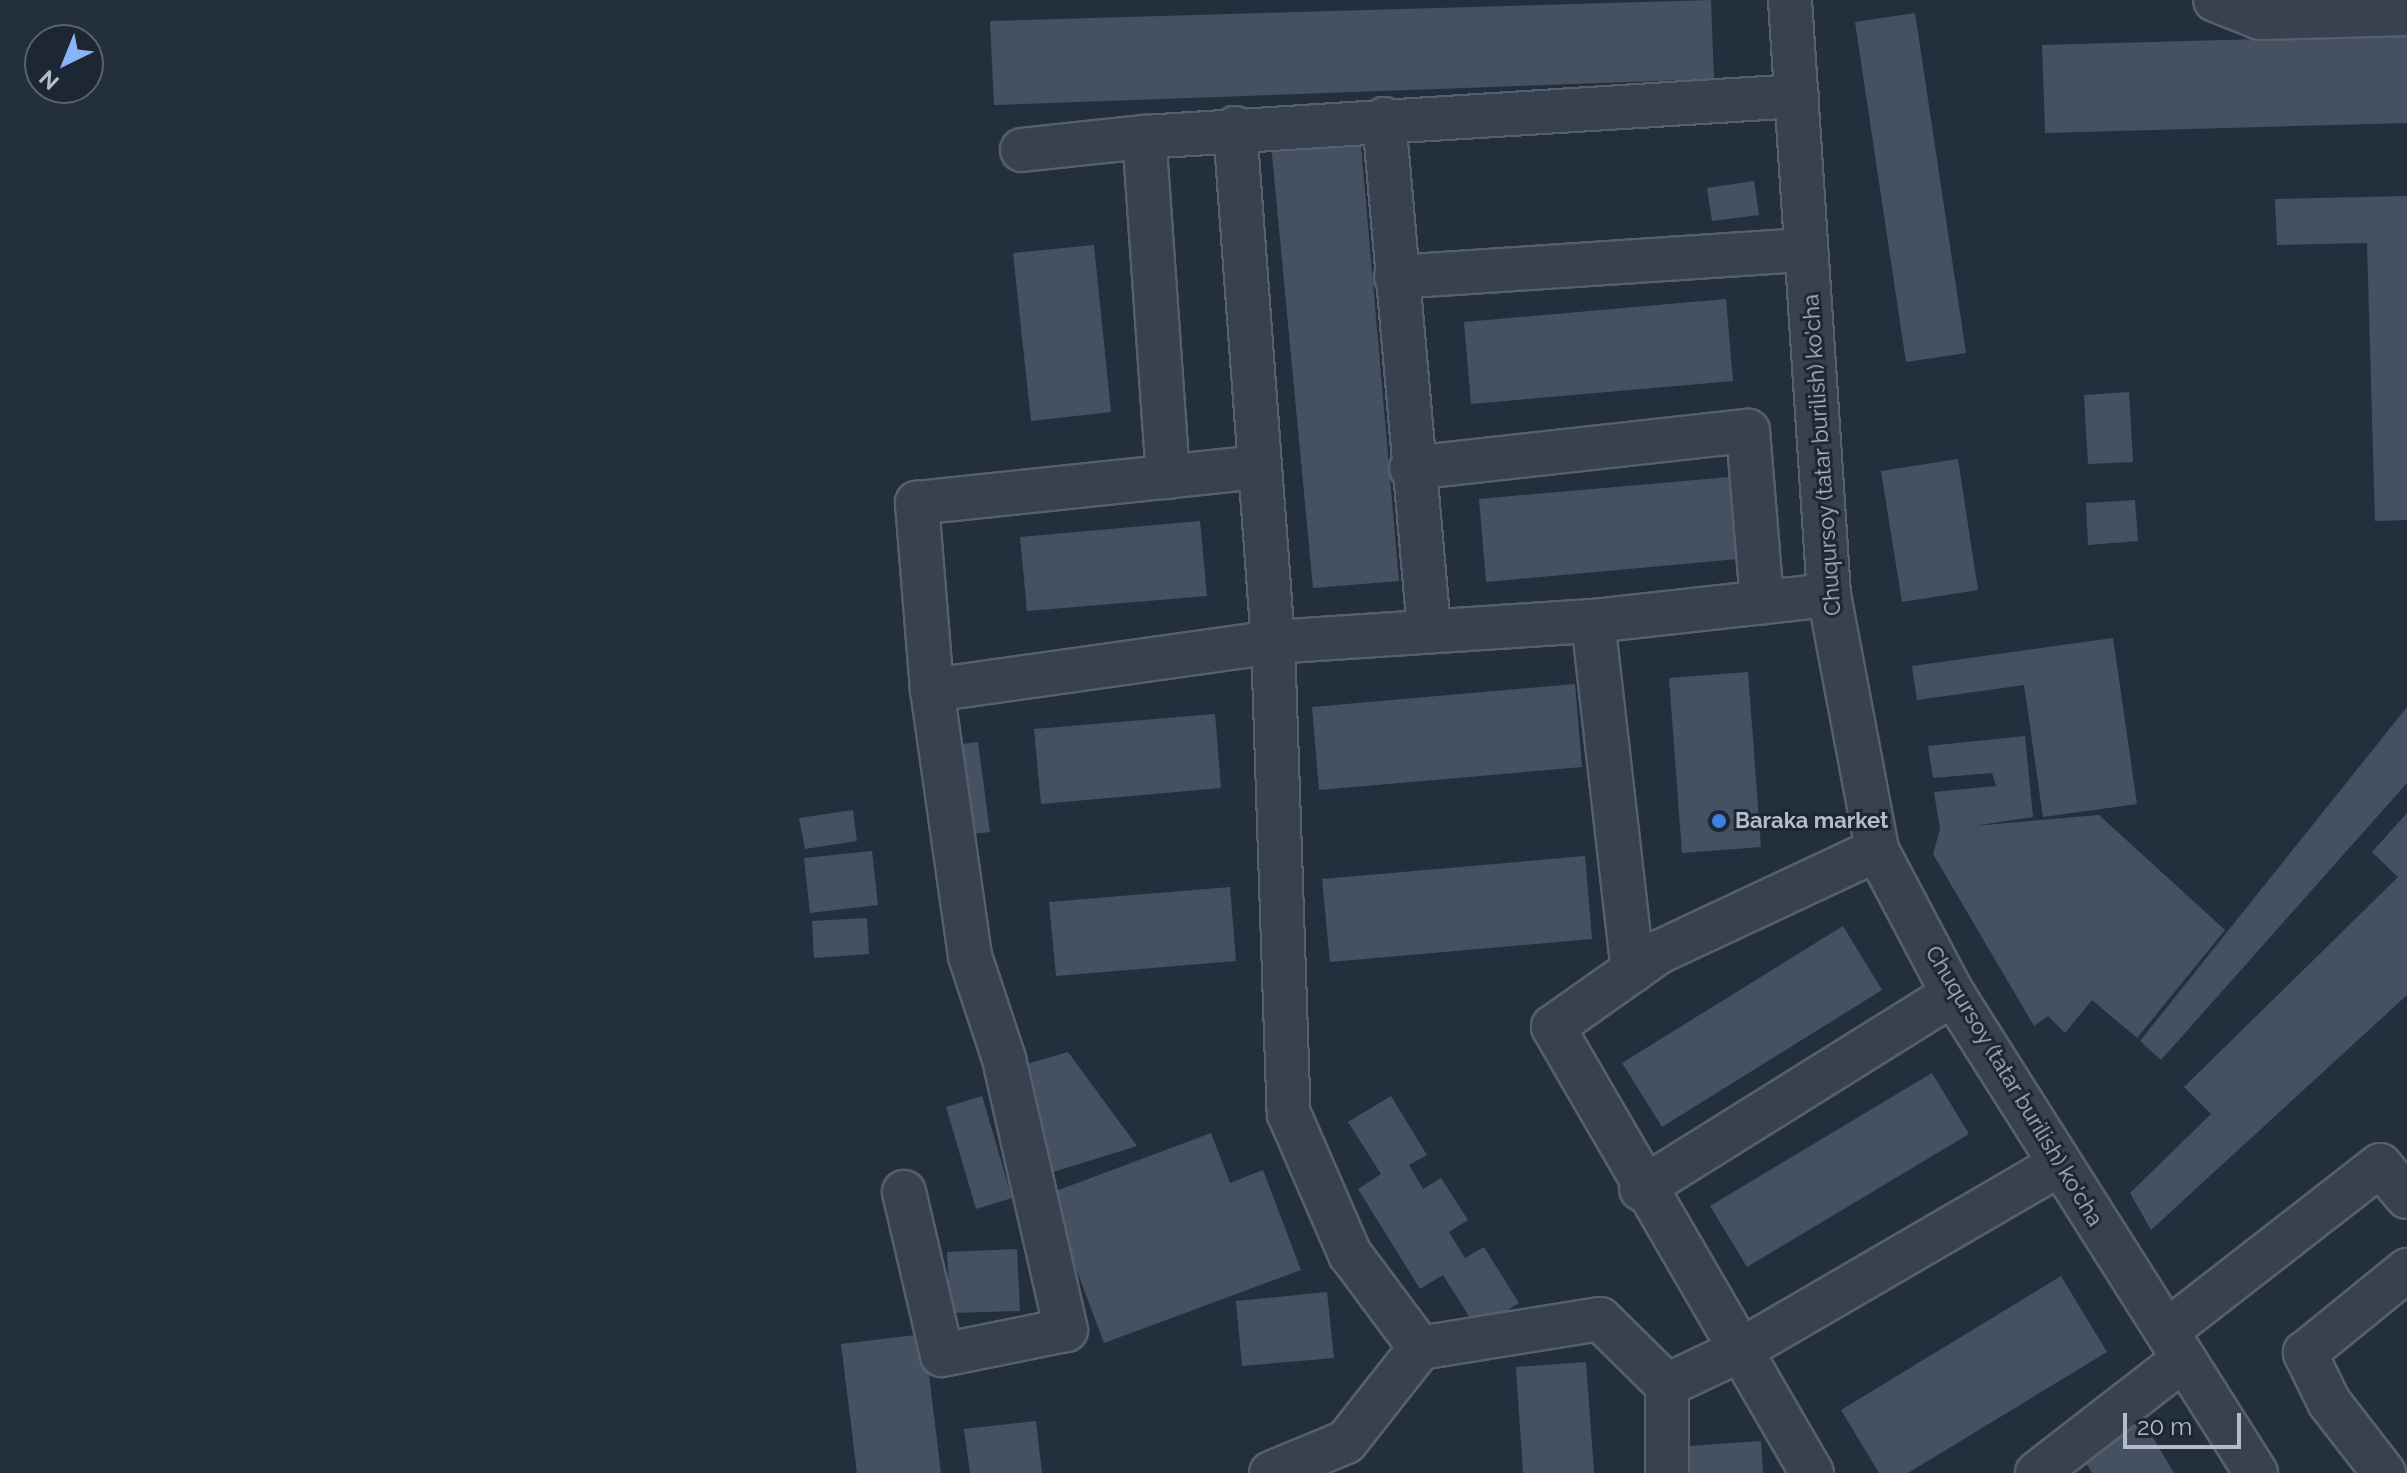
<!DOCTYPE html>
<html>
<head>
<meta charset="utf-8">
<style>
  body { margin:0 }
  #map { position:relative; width:2407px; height:1473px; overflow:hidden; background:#242f3e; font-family:Raleway,sans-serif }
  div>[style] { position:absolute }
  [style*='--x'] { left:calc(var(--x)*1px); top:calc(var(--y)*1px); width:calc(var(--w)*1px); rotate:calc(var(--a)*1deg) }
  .building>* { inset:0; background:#455162 }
  .roads { filter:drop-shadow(2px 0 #565f6c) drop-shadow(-2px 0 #565f6c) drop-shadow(0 2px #565f6c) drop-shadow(0 -2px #565f6c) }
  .minor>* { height:42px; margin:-21px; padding:0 21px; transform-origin:21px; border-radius:21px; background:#38414e }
  .dots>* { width:22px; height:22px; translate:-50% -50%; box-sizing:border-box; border:4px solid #1d2633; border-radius:50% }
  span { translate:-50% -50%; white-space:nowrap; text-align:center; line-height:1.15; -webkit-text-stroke:6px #1d2633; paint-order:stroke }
  .street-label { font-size:22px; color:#b4bcc9 }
  .poi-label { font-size:22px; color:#b4bcc9; font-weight:700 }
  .left { translate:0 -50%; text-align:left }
  .north { position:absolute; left:24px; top:24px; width:80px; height:80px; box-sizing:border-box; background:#1d2633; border:2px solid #59626f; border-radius:50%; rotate:223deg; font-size:22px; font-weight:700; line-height:32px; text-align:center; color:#b4bcc9 }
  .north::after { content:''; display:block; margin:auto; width:28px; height:36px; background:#8ab4f8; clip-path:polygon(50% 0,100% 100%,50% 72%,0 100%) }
  .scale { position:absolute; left:2123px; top:1413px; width:118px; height:36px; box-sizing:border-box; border:4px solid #b4bcc9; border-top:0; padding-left:10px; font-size:24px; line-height:28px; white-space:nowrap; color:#b4bcc9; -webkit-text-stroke:6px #1d2633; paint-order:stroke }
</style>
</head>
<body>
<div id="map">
  <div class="building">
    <i style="clip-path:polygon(1711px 0,1714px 79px,994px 105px,990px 21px)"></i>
    <i style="clip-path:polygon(1915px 13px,1966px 353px,1906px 362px,1855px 22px)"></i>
    <i style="clip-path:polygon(2407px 35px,2407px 123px,2045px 133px,2042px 45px)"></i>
    <i style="clip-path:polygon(1360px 134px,1399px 581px,1313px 588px,1271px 144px)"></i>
    <i style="clip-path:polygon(1754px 181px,1759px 215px,1712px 221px,1707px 188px)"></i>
    <i style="clip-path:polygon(2407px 196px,2407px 520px,2375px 521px,2367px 243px,2277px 245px,2275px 199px)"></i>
    <i style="clip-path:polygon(1094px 245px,1111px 412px,1031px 421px,1013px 253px)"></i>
    <i style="clip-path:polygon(1726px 299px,1733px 381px,1471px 404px,1464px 322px)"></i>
    <i style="clip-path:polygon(2129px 392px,2133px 462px,2088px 464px,2084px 395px)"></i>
    <i style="clip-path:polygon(1958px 459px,1978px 590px,1902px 602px,1881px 471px)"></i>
    <i style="clip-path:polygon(1741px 476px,1749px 558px,1486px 582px,1479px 499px)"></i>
    <i style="clip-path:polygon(2135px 500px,2138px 541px,2088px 545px,2086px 503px)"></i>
    <i style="clip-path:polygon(1200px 521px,1207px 596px,1027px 611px,1020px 537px)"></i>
    <i style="clip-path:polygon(2113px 638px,2137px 804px,2043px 817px,2024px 685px,1917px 700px,1912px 666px)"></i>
    <i style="clip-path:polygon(1748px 672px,1761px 847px,1682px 853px,1669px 678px)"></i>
    <i style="clip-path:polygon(1575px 684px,1582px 767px,1319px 790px,1312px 707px)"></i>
    <i style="clip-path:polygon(2407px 707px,2407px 783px,2161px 1060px,2140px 1041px)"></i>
    <i style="clip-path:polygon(1215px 714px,1221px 788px,1041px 804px,1034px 729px)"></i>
    <i style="clip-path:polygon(2025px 736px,2033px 817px,1973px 826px,2099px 815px,2225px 930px,2137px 1038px,2092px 1000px,2065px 1033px,2048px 1016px,2034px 1026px,1933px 854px,1940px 829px,1934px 792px,1996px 786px,1992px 773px,1933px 778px,1928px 746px)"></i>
    <i style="clip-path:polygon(978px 742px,990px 832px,965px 835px,953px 745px)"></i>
    <i style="clip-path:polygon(853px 810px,857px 841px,805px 849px,799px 818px)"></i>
    <i style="clip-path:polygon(2407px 813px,2407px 995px,2151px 1230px,2130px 1193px,2211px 1114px,2184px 1087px,2398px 877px,2372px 852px)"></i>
    <i style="clip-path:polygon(872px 851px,878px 905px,810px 913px,804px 858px)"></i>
    <i style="clip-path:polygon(1585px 856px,1592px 939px,1330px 962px,1322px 879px)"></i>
    <i style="clip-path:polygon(1230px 887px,1236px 961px,1056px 976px,1049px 902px)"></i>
    <i style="clip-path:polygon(867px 918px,869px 954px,814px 958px,812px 921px)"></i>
    <i style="clip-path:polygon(1843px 926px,1882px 990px,1662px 1127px,1622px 1063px)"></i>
    <i style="clip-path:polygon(1068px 1052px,1137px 1146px,1050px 1173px,1017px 1067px)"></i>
    <i style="clip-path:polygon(1932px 1073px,1969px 1134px,1747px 1267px,1710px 1206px)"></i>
    <i style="clip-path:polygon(982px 1096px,1012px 1198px,976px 1209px,946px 1107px)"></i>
    <i style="clip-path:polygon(1391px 1096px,1427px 1155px,1409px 1165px,1423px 1189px,1441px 1178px,1468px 1220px,1449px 1232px,1465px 1258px,1484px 1247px,1519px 1303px,1477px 1329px,1443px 1275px,1420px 1289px,1358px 1189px,1381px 1174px,1348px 1122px)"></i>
    <i style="clip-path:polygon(1211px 1133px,1230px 1183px,1263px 1170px,1301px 1270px,1104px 1343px,1048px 1194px)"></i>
    <i style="clip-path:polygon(1017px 1249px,1020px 1311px,950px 1313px,947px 1252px)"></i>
    <i style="clip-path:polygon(2061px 1276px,2107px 1352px,1908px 1473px,1879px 1473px,1841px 1410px)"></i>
    <i style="clip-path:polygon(1327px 1292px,1334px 1358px,1242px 1366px,1236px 1301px)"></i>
    <i style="clip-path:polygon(924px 1334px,941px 1473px,857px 1473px,841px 1344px)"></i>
    <i style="clip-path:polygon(1586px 1362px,1594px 1473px,1523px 1473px,1516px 1367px)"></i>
    <i style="clip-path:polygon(2142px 1419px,2174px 1473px,2092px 1473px,2081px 1455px)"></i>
    <i style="clip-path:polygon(1036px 1421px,1042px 1473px,970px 1473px,964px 1429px)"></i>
    <i style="clip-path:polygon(1761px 1441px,1763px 1473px,1690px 1473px,1688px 1446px)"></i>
  </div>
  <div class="roads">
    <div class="minor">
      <i style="--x:1790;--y:0;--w:596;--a:86.25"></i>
      <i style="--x:1829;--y:595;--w:259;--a:79.3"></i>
      <i style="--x:1877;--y:850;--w:163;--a:62.2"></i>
      <i style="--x:1953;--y:994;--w:567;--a:57.68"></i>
      <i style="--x:2215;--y:0;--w:48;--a:21.8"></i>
      <i style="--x:2260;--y:18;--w:147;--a:-1.6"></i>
      <i style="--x:1384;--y:119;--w:512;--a:84.96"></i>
      <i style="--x:1235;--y:128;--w:515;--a:85.77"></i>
      <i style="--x:1273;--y:642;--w:472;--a:88.1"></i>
      <i style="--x:1289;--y:1114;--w:153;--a:66.5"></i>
      <i style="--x:1350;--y:1254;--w:117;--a:53.3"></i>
      <i style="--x:1420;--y:1348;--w:182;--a:-9.2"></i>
      <i style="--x:1600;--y:1319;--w:94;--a:44.6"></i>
      <i style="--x:1667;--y:1385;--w:80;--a:-25.3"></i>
      <i style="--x:1739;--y:1351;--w:371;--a:-30.2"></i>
      <i style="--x:1022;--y:150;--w:123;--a:-6.1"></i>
      <i style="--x:1396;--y:277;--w:411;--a:-3.8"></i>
      <i style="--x:1411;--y:468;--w:339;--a:-6.3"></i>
      <i style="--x:1748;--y:431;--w:172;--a:85.3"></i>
      <i style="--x:1168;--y:477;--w:341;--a:-94"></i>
      <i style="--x:1144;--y:137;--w:654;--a:-3.59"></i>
      <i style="--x:1593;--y:621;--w:352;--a:83.5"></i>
      <i style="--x:932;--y:690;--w:344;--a:-8"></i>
      <i style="--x:1273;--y:642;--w:321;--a:-3.8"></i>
      <i style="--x:1593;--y:621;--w:237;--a:-6.3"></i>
      <i style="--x:1641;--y:1189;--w:368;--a:-32"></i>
      <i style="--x:904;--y:1192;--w:167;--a:76.9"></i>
      <i style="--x:942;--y:1355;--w:126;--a:-11.4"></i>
      <i style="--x:1066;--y:1330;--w:278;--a:-102.9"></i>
      <i style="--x:1004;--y:1059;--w:108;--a:-108.3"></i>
      <i style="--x:970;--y:956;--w:269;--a:-98.1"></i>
      <i style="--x:932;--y:690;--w:188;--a:-94.6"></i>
      <i style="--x:917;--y:503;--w:343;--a:-6"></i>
      <i style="--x:2167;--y:1331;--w:270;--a:-37.9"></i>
      <i style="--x:2380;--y:1165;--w:42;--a:49.8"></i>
      <i style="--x:1667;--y:1385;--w:88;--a:90"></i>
      <i style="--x:1271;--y:1473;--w:81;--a:-22.5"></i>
      <i style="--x:1346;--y:1442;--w:120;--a:-51.8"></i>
      <i style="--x:1812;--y:1473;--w:516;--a:-120.14"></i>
      <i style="--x:1553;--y:1027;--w:130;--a:-35.3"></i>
      <i style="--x:1659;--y:952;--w:241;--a:-25.1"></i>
      <i style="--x:2037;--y:1473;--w:186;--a:-37.8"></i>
      <i style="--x:2384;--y:1473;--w:90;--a:-127.8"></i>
      <i style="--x:2329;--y:1402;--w:55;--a:-116.1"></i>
      <i style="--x:2305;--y:1353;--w:132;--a:-39.1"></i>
    </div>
  </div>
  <div class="dots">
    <i style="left:1719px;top:821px;background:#3f7fe0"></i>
  </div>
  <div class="street-label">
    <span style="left:1822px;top:455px;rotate:-94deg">Chuqursoy (tatar burilish) ko'cha</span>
    <span style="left:2014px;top:1086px;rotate:59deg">Chuqursoy (tatar burilish) ko'cha</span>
  </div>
  <div class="poi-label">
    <span class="left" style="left:1735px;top:821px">Baraka market</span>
  </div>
  <div class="north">N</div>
  <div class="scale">20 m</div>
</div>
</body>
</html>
